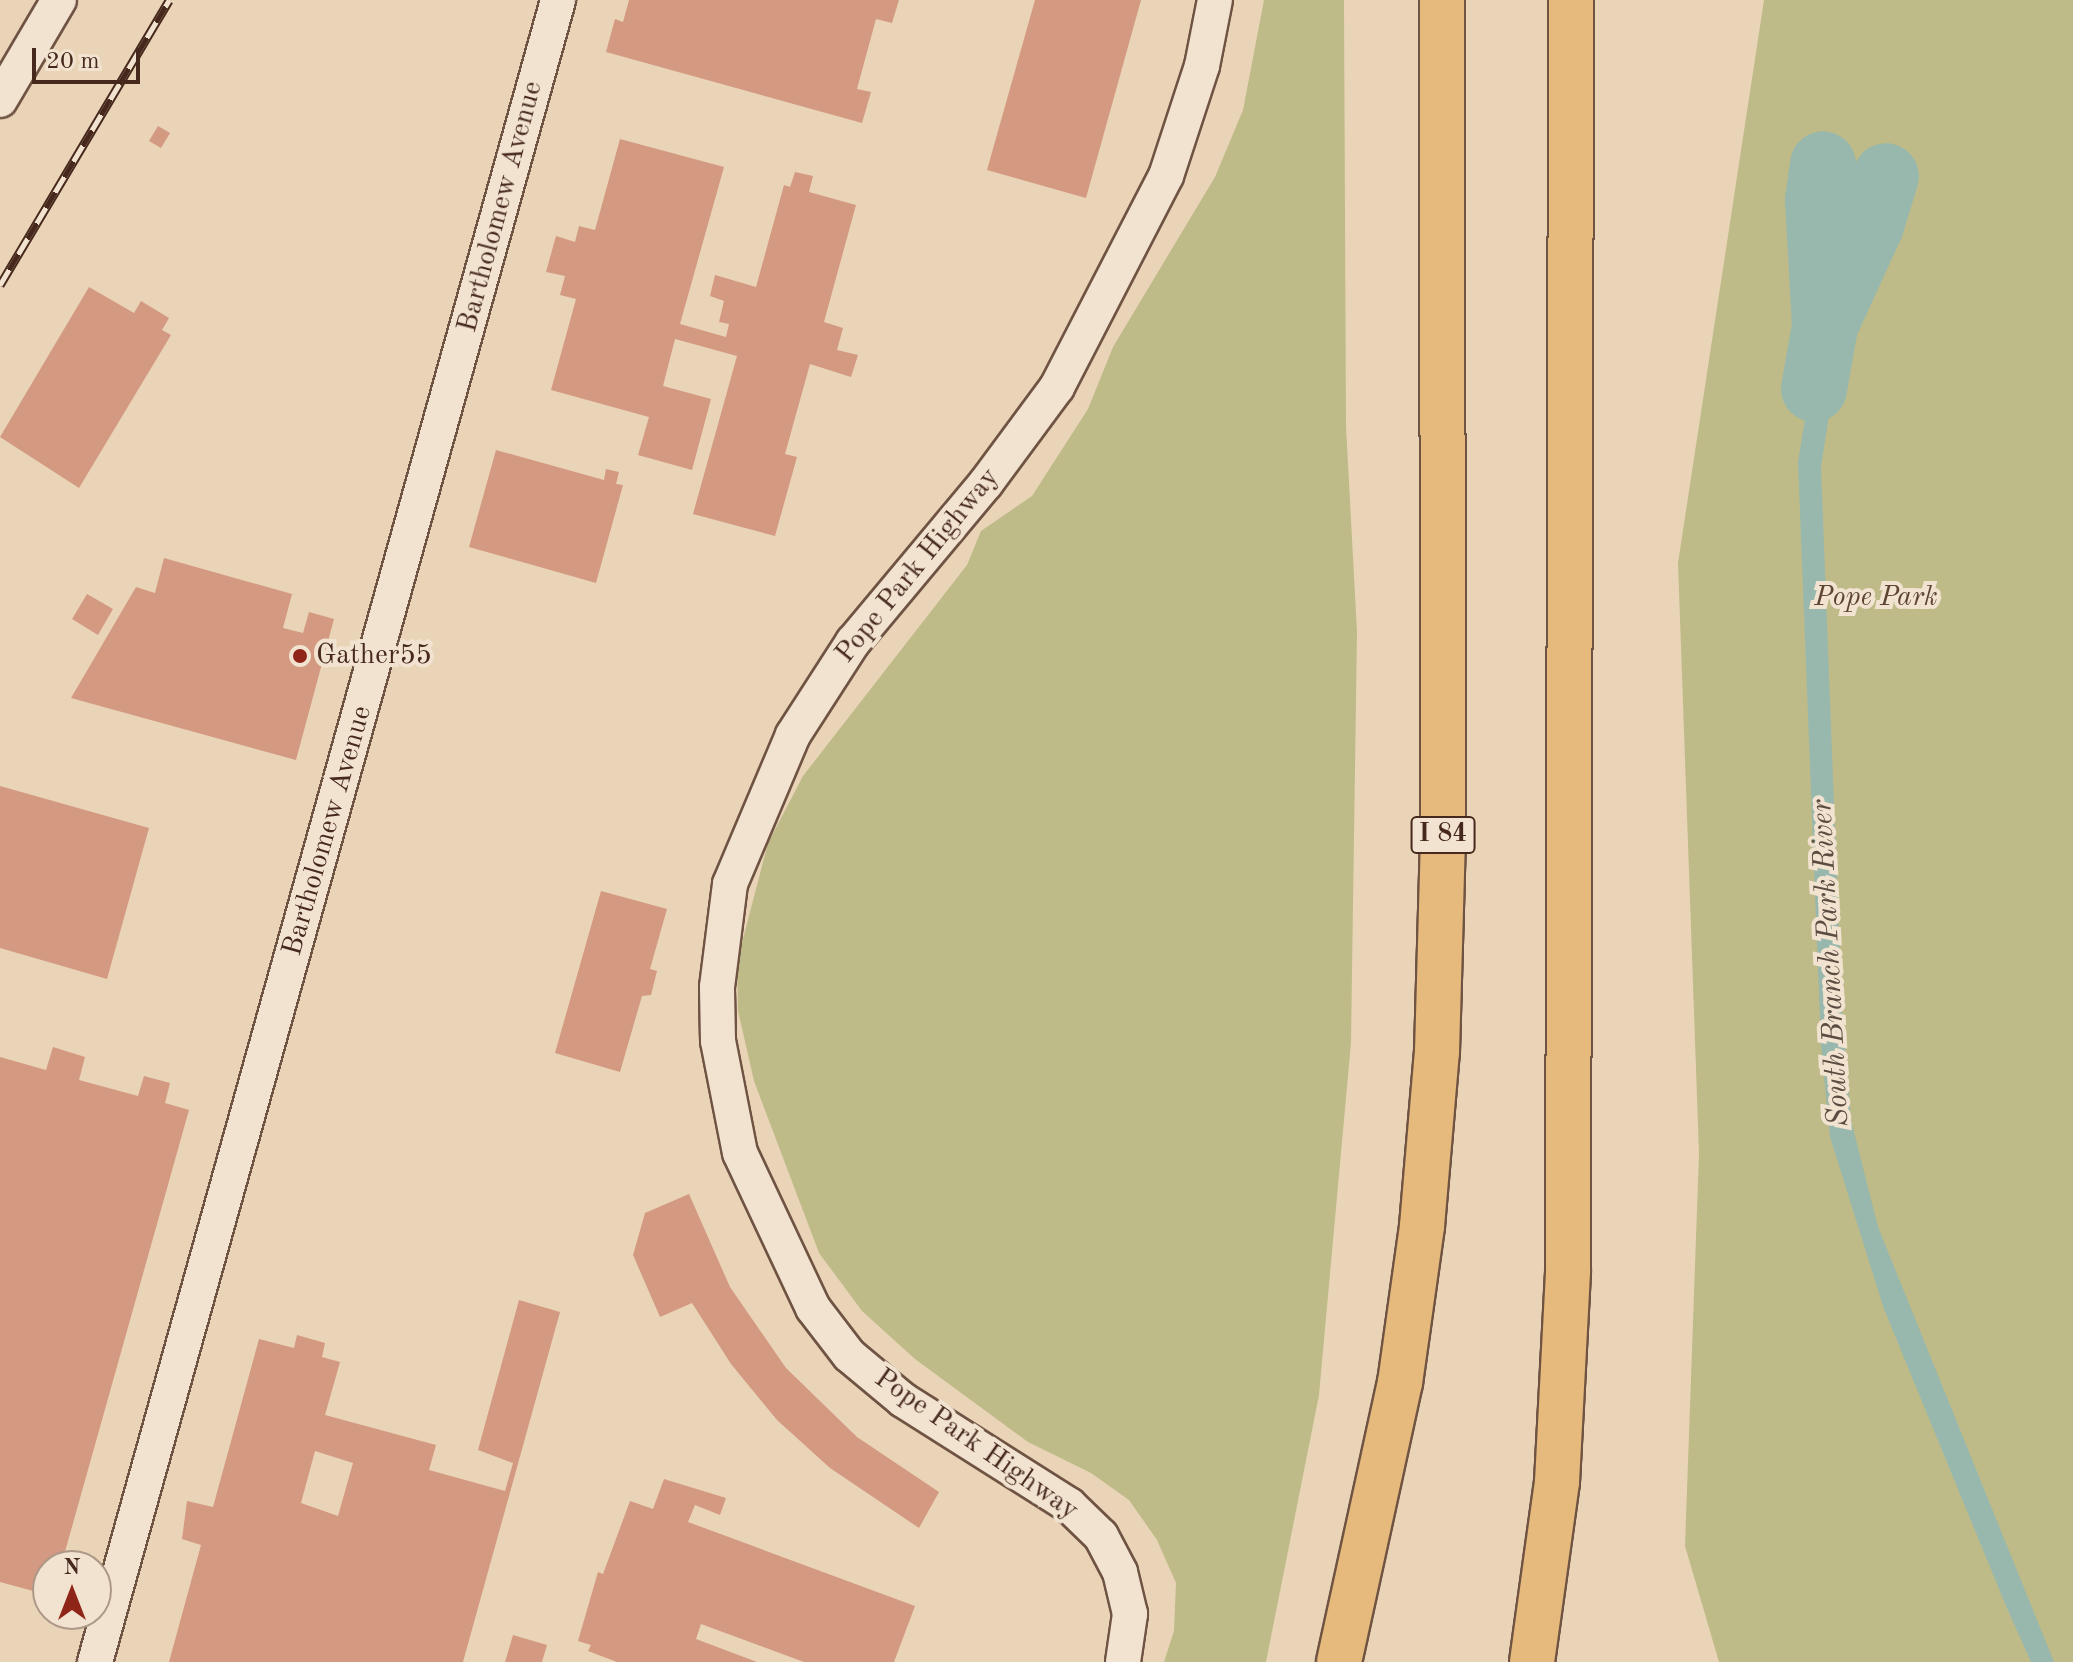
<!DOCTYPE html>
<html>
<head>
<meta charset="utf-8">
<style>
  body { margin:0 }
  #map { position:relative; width:2073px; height:1662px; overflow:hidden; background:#ead4b7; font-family:"Old Standard TT",serif }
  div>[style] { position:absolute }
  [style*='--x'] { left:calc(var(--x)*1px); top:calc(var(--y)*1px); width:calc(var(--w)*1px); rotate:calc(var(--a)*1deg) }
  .green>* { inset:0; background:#bebb89 }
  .water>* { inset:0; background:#98b8ad }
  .river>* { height:66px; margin:-33px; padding:0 33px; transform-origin:33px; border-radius:33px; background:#98b8ad }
  .building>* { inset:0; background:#d39981 }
  .roads { filter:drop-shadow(2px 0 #6f5343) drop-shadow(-2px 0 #6f5343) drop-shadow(0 2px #6f5343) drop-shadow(0 -2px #6f5343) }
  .minor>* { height:34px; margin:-17px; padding:0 17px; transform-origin:17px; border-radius:17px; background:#f1e3d0 }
  .highway>* { height:44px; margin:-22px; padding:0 22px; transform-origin:22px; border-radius:22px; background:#e5ba7c }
  .rail>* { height:9px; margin-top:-4.5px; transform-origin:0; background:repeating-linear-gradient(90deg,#f1e3d0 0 18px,#46281c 0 36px); box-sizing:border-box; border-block:2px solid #46281c }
  .dots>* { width:22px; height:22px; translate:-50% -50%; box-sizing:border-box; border:4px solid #f1e3d0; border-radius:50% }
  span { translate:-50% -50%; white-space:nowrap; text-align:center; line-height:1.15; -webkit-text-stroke:8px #f1e3d0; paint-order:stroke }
  .shield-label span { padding:2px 6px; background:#f1e3d0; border:2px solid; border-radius:6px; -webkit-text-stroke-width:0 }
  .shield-label { font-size:26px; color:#46281c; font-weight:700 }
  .street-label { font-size:28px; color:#46281c }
  .park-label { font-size:28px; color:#5e4532; font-style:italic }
  .poi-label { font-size:28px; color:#46281c }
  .left { translate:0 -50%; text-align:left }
  .water-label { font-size:30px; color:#5a4c40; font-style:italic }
  .north { position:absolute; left:32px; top:1550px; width:80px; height:80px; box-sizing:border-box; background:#f1e3d0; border:2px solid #ad9888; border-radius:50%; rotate:0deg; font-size:22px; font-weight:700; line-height:32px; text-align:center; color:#46281c }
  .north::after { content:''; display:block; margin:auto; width:28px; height:36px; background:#8f2418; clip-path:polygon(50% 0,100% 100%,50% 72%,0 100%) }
  .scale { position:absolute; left:32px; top:48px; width:108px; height:36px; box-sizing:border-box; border:4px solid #46281c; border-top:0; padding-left:10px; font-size:24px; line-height:28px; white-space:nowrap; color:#46281c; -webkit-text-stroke:6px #f1e3d0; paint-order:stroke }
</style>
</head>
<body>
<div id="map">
  <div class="green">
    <i style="clip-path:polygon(1264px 0,1344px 0,1346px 426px,1357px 632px,1351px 1043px,1319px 1395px,1266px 1662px,1164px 1662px,1174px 1631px,1176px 1583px,1157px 1540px,1129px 1500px,1091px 1473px,1028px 1442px,915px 1359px,862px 1311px,819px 1253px,754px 1081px,738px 1011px,737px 962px,768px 843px,803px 776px,967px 565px,981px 531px,1032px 496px,1088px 409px,1113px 347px,1215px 177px,1243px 110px)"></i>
    <i style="clip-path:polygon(1764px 0,2073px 0,2073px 1662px,1719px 1662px,1685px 1546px,1699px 1153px,1678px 563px)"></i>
  </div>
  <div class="water">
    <i style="clip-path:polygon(1825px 295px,1847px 299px,1821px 467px,1842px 1012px,1851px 1120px,1878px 1227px,2054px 1662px,2031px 1662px,2006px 1606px,1884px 1309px,1830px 1137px,1821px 1045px,1798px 462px)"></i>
  </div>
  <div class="river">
    <i style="--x:1828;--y:319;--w:103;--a:-65.4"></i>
    <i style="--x:1871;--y:225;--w:51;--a:-73"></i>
    <i style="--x:1814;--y:389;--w:64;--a:-80.1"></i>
    <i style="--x:1825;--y:326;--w:126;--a:-93.2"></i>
    <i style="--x:1818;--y:200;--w:36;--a:-82"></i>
  </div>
  <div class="building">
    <i style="clip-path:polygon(629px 0,899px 0,892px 23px,876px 19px,857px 89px,871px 92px,862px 123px,606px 52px,615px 19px,623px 22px)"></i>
    <i style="clip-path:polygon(1035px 0,1141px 0,1086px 198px,987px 170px)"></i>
    <i style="clip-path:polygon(158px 126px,170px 133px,161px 148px,149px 141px)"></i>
    <i style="clip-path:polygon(620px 139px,724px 167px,680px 324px,726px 337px,729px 324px,719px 322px,724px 301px,710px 296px,715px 275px,756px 287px,784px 185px,790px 187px,795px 172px,813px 176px,809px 192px,856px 205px,824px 322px,843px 328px,837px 350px,858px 355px,851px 377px,810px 364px,785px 454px,797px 457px,775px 536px,693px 514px,737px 356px,675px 339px,663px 386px,711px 399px,692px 470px,638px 455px,649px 417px,551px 390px,576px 299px,560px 295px,565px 276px,546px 272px,556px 236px,575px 242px,579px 226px,595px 230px)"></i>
    <i style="clip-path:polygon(89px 287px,134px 313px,141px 301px,169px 318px,162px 330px,171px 335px,79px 488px,0 437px)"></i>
    <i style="clip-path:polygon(496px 450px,604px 480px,606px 469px,619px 472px,616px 484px,623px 485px,596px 583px,469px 547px)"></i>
    <i style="clip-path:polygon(164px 558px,292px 594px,283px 628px,303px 633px,309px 612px,334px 619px,296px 760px,71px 698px,136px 587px,155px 593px)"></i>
    <i style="clip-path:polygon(87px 594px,113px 609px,98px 635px,72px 619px)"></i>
    <i style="clip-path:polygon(0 786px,149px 828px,107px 979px,0 948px)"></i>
    <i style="clip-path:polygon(601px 891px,667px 909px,650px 969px,657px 971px,651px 995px,642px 996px,620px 1072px,555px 1053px)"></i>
    <i style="clip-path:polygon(53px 1047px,85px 1057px,79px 1080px,138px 1096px,144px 1076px,170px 1083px,165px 1103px,189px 1110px,61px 1566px,48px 1566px,48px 1595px,0 1582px,0 1057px,46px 1070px)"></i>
    <i style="clip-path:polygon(689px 1194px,730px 1287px,786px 1368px,857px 1437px,939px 1492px,919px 1528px,830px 1468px,777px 1420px,731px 1364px,692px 1303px,660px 1317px,633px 1255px,645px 1213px)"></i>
    <i style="clip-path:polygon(evenodd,519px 1300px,560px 1312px,463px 1662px,169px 1662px,201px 1545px,182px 1539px,187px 1501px,213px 1507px,259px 1339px,294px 1348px,297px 1335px,325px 1343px,322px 1357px,340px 1362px,325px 1415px,436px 1445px,429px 1470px,505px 1491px,513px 1463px,478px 1450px,519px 1300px,315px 1451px,353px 1463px,338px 1516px,301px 1503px,315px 1451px)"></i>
    <i style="clip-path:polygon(664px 1479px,726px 1498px,720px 1515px,695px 1505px,688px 1522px,915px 1606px,894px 1662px,804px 1662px,701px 1624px,696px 1639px,757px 1662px,617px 1662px,588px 1651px,591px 1645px,578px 1641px,598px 1572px,603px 1574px,630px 1501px,653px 1509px)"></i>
    <i style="clip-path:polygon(513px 1635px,547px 1645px,542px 1662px,505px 1662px)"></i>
  </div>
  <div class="roads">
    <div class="minor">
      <i style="--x:0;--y:100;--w:116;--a:-59.5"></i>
      <i style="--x:95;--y:1662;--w:1725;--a:-74.43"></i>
      <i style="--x:1123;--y:1662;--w:49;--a:-81.7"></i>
      <i style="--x:1130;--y:1614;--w:43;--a:-103.4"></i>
      <i style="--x:1120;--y:1572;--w:41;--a:-117.8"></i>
      <i style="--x:1101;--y:1536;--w:45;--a:-135.9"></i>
      <i style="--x:1069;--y:1505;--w:196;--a:-147.7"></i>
      <i style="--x:903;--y:1400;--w:70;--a:-140.2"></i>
      <i style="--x:849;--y:1355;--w:59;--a:-127.5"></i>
      <i style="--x:813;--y:1308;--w:171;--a:-115.2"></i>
      <i style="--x:740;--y:1153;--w:114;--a:-101.1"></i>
      <i style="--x:718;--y:1041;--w:54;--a:-91.1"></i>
      <i style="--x:717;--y:987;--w:104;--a:-82.8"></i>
      <i style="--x:730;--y:884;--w:162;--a:-67.1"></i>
      <i style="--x:793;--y:735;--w:111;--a:-57.2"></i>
      <i style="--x:853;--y:642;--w:207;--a:-50.1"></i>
      <i style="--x:986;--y:483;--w:119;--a:-53.5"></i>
      <i style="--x:1057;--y:387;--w:237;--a:-62.7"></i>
      <i style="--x:1166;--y:176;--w:116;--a:-71.9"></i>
      <i style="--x:1202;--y:66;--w:67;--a:-78.9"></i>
    </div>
    <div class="highway">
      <i style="--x:1339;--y:1662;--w:286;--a:-77.7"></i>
      <i style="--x:1400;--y:1383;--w:159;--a:-82"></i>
      <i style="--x:1422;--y:1226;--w:175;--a:-85.1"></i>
      <i style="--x:1437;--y:1052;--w:218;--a:-88.4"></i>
      <i style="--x:1443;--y:834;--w:834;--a:-90.07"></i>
      <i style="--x:1532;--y:1662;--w:182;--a:-82.1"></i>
      <i style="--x:1557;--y:1482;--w:213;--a:-87"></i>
      <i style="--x:1568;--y:1269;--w:1269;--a:-89.86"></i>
    </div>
  </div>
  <div class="rail">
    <i style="--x:0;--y:285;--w:331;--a:-59.3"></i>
  </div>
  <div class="dots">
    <i style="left:300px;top:656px;background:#8f2418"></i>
  </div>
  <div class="shield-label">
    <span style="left:1443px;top:835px">I 84</span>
  </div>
  <div class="street-label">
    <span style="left:501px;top:207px;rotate:-75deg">Bartholomew Avenue</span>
    <span style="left:918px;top:566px;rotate:-51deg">Pope Park Highway</span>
    <span style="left:328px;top:831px;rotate:-74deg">Bartholomew Avenue</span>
    <span style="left:976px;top:1445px;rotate:35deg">Pope Park Highway</span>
  </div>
  <div class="park-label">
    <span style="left:1876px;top:598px">Pope Park</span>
  </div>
  <div class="poi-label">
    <span class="left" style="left:316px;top:656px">Gather55</span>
  </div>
  <div class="water-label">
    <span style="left:1831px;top:963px;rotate:-93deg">South Branch Park River</span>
  </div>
  <div class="north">N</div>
  <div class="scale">20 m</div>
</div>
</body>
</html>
